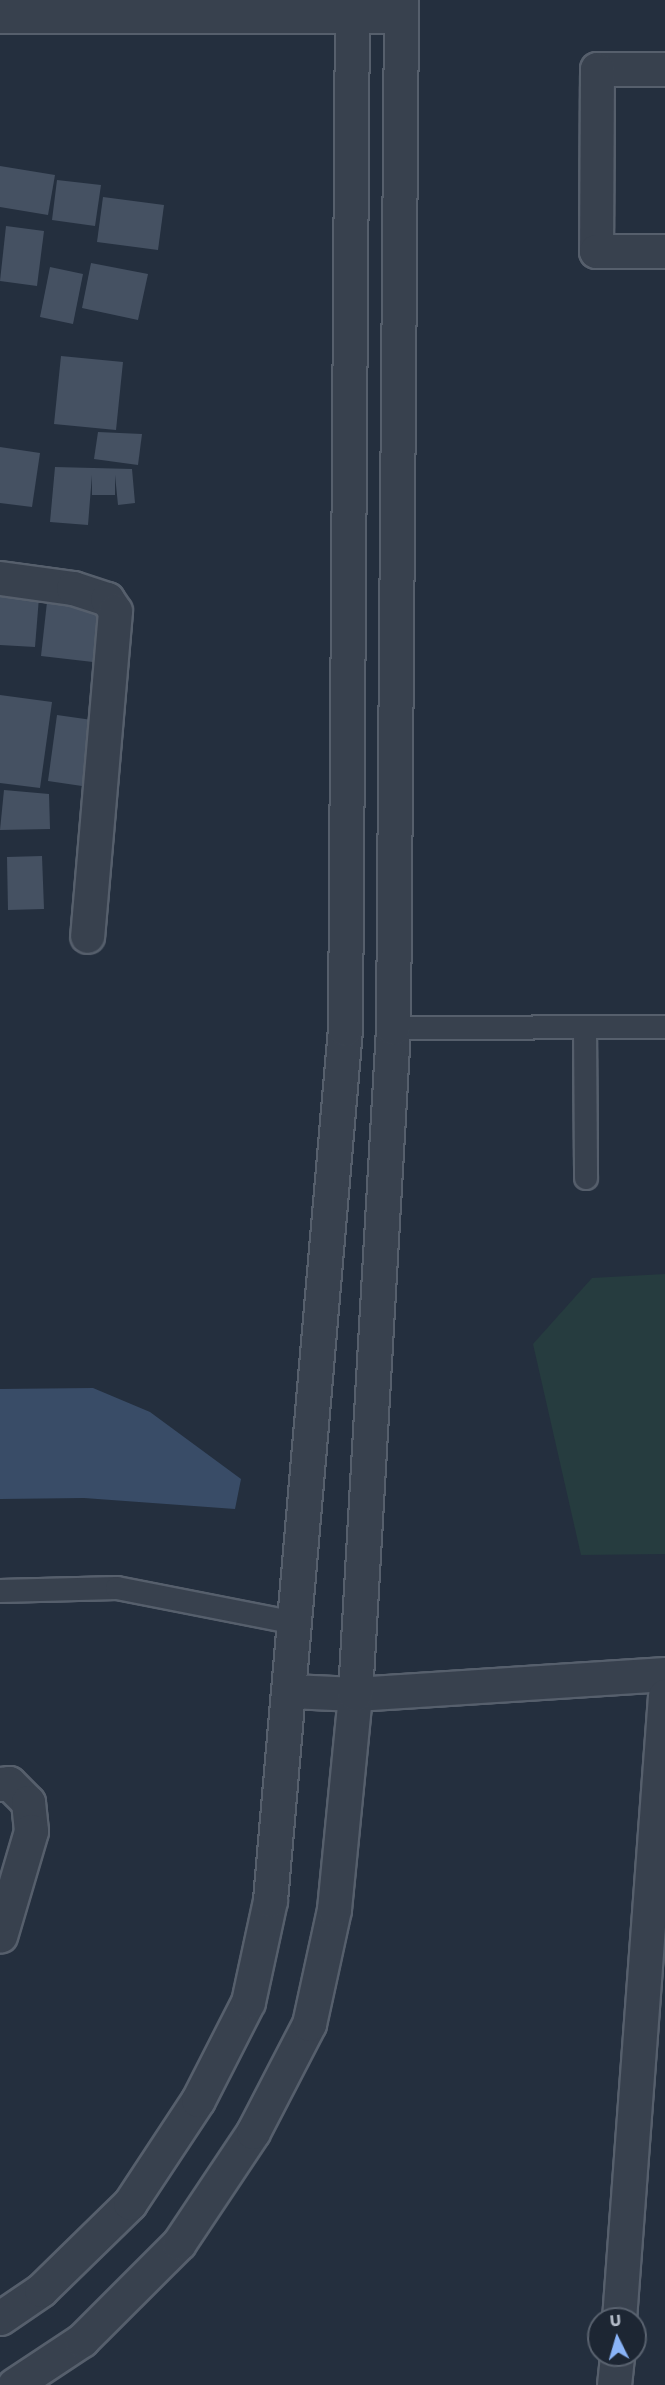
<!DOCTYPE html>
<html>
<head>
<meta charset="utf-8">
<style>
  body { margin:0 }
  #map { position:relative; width:665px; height:2385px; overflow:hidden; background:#242f3e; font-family:Poppins,sans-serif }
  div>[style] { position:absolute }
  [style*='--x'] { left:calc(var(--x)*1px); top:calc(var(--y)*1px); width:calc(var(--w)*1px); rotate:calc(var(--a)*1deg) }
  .green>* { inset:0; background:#263c3f }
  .water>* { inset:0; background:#394c67 }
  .building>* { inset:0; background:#455162 }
  .roads { filter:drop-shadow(2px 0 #565f6c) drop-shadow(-2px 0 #565f6c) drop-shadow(0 2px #565f6c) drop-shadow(0 -2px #565f6c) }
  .lane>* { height:22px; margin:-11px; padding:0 11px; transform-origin:11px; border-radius:11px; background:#38414e }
  .street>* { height:33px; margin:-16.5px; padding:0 16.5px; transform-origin:16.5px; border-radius:16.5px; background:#38414e }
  span { translate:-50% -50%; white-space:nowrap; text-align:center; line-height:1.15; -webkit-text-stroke:4.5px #1d2633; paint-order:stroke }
  .north { position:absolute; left:587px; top:2307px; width:60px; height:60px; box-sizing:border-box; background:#1d2633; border:2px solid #59626f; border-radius:50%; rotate:355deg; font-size:16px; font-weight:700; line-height:24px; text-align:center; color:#b4bcc9 }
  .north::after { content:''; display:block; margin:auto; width:21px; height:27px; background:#8ab4f8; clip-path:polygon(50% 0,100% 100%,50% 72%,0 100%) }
</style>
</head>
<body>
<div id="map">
  <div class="green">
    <i style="clip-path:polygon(665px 1274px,665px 1554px,581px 1555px,533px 1344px,592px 1278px)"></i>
  </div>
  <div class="water">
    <i style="clip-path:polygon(93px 1388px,150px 1412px,241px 1479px,235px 1509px,84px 1498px,0 1499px,0 1389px)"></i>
  </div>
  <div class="building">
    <i style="clip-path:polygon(0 166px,55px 175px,48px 215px,0 207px)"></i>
    <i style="clip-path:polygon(57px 180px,101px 185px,95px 226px,52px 220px)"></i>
    <i style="clip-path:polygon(103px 197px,164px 205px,158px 250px,97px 242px)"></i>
    <i style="clip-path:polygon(6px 226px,44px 231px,37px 286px,0 281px)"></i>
    <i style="clip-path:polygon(91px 263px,148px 274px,138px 320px,82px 308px)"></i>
    <i style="clip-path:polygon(50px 267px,83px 274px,73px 324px,40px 317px)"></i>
    <i style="clip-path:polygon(61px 356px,123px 362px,116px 430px,54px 424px)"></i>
    <i style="clip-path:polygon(98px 432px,142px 434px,138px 465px,94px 459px)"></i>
    <i style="clip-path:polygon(0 447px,40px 453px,32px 507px,0 503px)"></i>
    <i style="clip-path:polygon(55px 467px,132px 469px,135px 503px,118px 505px,115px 475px,115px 495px,92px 495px,92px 475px,88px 525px,50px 522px)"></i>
    <i style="clip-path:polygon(40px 585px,35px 647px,0 645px,0 586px)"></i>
    <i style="clip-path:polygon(48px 593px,100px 600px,93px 662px,41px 656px)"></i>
    <i style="clip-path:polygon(0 695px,52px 702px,40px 788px,0 783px)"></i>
    <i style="clip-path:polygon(57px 715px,92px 720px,82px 786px,48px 781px)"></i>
    <i style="clip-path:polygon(4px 790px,49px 794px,50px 829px,0 830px)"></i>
    <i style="clip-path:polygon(42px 856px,44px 909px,8px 910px,7px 857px)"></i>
  </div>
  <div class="roads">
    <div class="lane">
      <i style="--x:585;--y:1027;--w:151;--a:89.6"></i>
      <i style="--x:393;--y:1028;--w:272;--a:-0.2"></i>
      <i style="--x:0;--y:1591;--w:117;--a:-1.5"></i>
      <i style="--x:117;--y:1588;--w:182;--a:11.1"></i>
    </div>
    <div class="street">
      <i style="--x:0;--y:16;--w:401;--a:0"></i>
      <i style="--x:665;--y:69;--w:68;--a:180"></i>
      <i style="--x:597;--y:69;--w:182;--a:90.3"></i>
      <i style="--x:596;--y:251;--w:69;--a:0"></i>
      <i style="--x:0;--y:578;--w:74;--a:7.8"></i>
      <i style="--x:73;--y:588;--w:36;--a:18"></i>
      <i style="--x:107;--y:599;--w:14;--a:56"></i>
      <i style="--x:115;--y:611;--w:326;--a:94.9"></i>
      <i style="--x:291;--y:1691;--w:64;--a:2.7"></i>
      <i style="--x:355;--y:1694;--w:311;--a:-3.7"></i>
      <i style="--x:0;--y:1784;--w:9;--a:-6"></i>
      <i style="--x:9;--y:1783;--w:27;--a:45"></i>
      <i style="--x:28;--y:1802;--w:29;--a:84"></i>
      <i style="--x:31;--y:1831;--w:109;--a:106.4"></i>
      <i style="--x:0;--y:2318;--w:50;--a:-34.3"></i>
      <i style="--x:41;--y:2290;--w:124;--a:-44.3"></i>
      <i style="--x:130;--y:2203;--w:123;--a:-56.6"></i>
      <i style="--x:198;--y:2100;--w:110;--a:-63"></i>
      <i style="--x:248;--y:2002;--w:104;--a:-77.8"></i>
      <i style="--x:270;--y:1900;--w:874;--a:-85.08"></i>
      <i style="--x:345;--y:1029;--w:1029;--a:-89.61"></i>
      <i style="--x:619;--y:2319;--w:625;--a:-85.78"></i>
      <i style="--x:14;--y:2385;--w:82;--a:-33.5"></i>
      <i style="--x:82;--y:2340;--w:137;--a:-45"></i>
      <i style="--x:179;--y:2243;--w:133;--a:-56.3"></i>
      <i style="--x:253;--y:2132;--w:122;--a:-62.6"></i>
      <i style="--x:309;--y:2024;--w:118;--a:-77.7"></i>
      <i style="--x:334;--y:1909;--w:216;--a:-84.4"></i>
      <i style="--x:355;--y:1694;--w:667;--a:-86.73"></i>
      <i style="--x:393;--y:1028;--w:1028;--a:-89.55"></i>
      <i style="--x:614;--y:2385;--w:30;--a:-84"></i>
    </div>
  </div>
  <div class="north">U</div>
</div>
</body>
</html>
